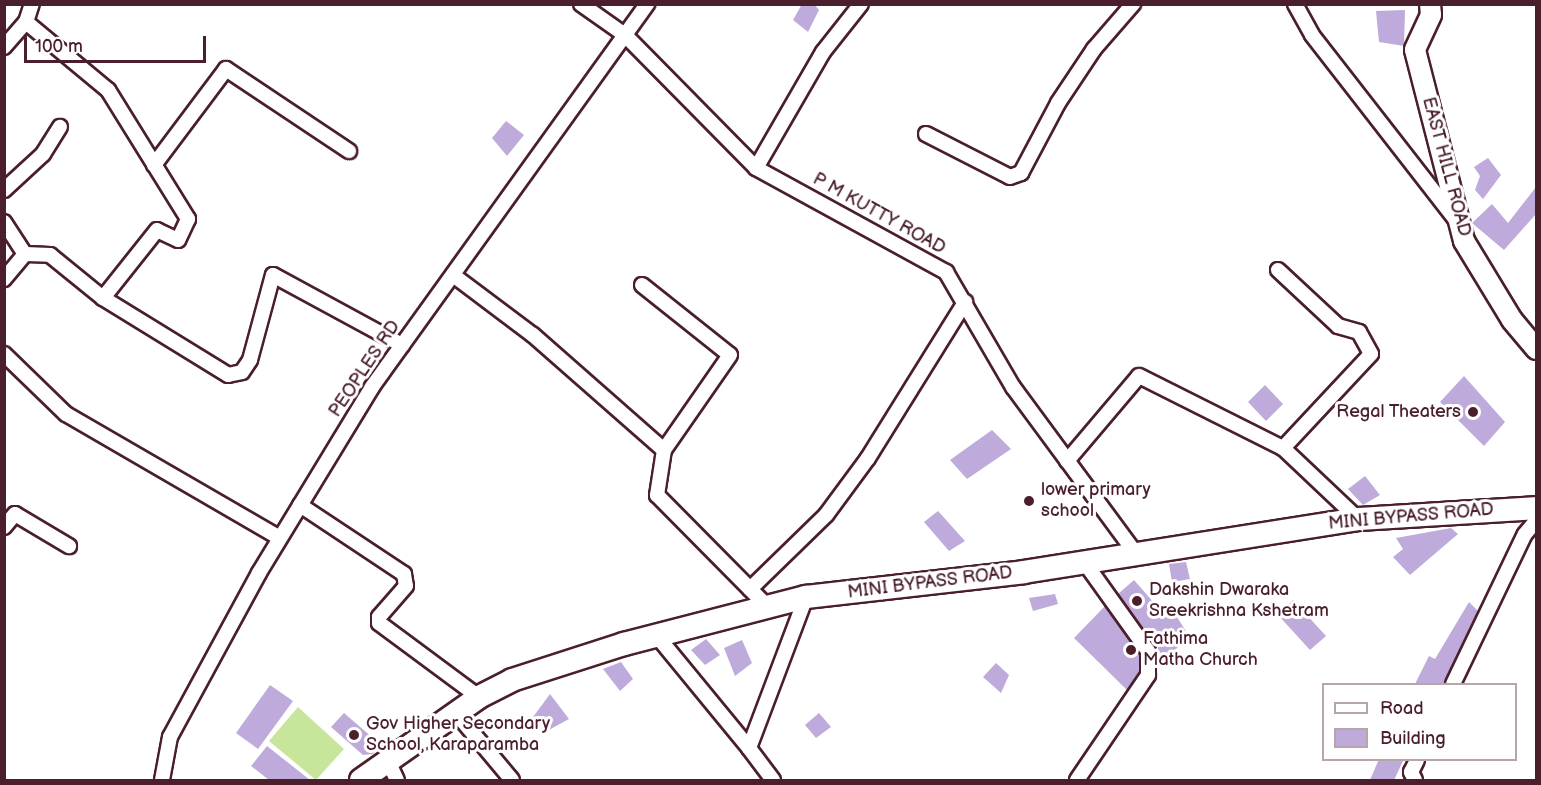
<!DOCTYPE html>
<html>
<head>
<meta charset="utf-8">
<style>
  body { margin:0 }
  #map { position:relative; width:1541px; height:785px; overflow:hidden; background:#fff; font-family:"Balsamiq Sans",sans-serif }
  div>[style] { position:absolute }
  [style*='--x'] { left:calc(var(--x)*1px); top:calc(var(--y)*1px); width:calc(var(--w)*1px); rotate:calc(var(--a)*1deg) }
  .green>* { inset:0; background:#c8e59c }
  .building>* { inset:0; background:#beabdb }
  .roads { filter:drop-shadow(2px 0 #4a1f2b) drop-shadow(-2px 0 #4a1f2b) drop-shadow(0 2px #4a1f2b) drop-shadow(0 -2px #4a1f2b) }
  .street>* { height:14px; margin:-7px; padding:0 7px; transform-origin:7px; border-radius:7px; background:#fff }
  .secondary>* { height:20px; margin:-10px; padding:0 10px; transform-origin:10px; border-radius:10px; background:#fff }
  .primary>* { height:22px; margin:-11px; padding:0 11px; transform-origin:11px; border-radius:11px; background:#fff }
  .dots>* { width:16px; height:16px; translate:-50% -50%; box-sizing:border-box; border:3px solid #fff; border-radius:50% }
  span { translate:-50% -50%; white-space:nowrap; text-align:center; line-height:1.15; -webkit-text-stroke:6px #fff; paint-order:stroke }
  .street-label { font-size:18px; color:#4a1f2b }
  .poi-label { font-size:18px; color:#4a1f2b }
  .right { translate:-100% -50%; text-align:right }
  .left { translate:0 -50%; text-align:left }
  .frame { position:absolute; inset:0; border:6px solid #4a1f2b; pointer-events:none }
  .legend { position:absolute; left:1322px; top:683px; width:195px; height:78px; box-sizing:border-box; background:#fff; border:2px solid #b7a5aa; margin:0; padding:8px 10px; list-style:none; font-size:18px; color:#4a1f2b }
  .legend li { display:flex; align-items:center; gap:12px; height:30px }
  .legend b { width:30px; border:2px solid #b7a5aa }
  .scale { position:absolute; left:24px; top:36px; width:182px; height:27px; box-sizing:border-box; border:3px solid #4a1f2b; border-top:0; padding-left:8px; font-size:18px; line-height:21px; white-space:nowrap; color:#4a1f2b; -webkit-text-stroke:4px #fff; paint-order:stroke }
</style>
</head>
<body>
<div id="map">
  <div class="green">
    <i style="clip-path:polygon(298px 707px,344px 749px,316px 780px,269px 741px)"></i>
  </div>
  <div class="building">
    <i style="clip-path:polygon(802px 4px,814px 4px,819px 10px,808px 32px,793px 20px)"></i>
    <i style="clip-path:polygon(1405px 10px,1404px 46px,1379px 42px,1376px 11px)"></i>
    <i style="clip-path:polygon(506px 121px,524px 135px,507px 156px,492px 138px)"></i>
    <i style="clip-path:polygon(1488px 158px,1501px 175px,1483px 199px,1475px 190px,1480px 176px,1474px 167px)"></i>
    <i style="clip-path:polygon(1536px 187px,1536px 214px,1504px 250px,1472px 223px,1492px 204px,1508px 223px)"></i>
    <i style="clip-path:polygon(1464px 376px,1505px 422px,1484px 446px,1440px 402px)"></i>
    <i style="clip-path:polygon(1265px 385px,1283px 404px,1266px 421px,1248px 402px)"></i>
    <i style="clip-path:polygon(992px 430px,1011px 449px,967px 479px,950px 460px)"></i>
    <i style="clip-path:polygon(1365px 476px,1380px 495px,1363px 505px,1348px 489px)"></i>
    <i style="clip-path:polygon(938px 511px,965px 541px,949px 551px,924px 522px)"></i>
    <i style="clip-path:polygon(1451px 528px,1458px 534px,1410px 575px,1393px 557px,1403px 549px,1396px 538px)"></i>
    <i style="clip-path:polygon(1186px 562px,1190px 579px,1172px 582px,1169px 564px)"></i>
    <i style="clip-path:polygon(1134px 580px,1163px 613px,1170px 606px,1189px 636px,1157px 668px,1155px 646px,1118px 594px)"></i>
    <i style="clip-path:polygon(1055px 594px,1058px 604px,1033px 611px,1029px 598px)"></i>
    <i style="clip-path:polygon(1293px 600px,1326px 636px,1310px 650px,1278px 615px)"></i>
    <i style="clip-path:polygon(1469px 602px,1478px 611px,1444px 684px,1415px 684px,1429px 656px,1435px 659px)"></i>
    <i style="clip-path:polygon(1105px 606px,1139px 654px,1139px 672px,1127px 690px,1074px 638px)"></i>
    <i style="clip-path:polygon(706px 639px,720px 655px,705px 665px,691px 650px)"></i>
    <i style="clip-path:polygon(742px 640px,752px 663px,735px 676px,724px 648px)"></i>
    <i style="clip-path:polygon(621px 662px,633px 679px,620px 691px,603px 669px)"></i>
    <i style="clip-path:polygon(996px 663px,1009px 675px,1001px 693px,983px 677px)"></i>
    <i style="clip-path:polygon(270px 685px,293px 701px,258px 749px,236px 733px)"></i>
    <i style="clip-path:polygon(550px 694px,569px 719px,547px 731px,533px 717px)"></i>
    <i style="clip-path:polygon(344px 713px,381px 745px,373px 754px,363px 755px,331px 727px)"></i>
    <i style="clip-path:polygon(819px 713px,831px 727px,816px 738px,805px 725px)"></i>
    <i style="clip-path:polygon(267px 746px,310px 780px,269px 780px,251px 766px)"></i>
    <i style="clip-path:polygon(1379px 759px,1404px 759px,1394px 780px,1370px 780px)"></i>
  </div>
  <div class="roads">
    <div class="street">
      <i style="--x:581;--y:4;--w:54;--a:35.2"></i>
      <i style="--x:625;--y:35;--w:187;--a:45.4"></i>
      <i style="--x:756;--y:168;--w:217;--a:28.7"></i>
      <i style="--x:946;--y:272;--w:133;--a:59.8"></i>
      <i style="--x:1013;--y:387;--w:204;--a:53.6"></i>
      <i style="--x:1295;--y:4;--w:35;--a:61"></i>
      <i style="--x:1312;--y:35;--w:233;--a:52.1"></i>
      <i style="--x:26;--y:22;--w:19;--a:-72"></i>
      <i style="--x:4;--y:47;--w:33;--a:-49"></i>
      <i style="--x:26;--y:22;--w:107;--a:39.7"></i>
      <i style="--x:108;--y:90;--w:152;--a:58.2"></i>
      <i style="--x:188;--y:219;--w:23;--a:115"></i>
      <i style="--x:178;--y:240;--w:23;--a:-155"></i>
      <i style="--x:157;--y:230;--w:87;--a:128.5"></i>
      <i style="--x:926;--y:134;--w:94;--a:27.1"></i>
      <i style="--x:1010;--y:177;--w:12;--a:-20"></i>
      <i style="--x:1021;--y:173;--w:79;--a:-62.1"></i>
      <i style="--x:1058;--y:103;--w:65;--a:-56.3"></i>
      <i style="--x:1094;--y:49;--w:60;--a:-49.1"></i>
      <i style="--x:154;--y:165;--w:120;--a:-53.1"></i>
      <i style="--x:226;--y:69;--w:148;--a:33.7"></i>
      <i style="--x:756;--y:168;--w:134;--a:-60"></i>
      <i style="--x:823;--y:52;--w:61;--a:-51.6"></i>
      <i style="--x:4;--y:190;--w:53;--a:-42.7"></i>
      <i style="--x:43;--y:154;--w:32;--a:-58"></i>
      <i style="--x:4;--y:222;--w:38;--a:57"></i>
      <i style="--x:25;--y:254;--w:33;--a:130"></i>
      <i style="--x:25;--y:254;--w:25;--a:2"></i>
      <i style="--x:50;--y:255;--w:68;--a:39.1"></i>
      <i style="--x:103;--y:298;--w:147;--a:31.6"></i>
      <i style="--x:228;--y:375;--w:14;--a:-12"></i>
      <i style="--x:242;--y:372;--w:14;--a:-56"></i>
      <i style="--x:250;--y:360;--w:88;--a:-74.9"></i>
      <i style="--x:273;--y:275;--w:147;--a:28.5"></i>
      <i style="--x:1278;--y:270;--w:82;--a:43"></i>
      <i style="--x:1338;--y:326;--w:22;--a:16"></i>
      <i style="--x:1359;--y:332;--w:25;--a:61"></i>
      <i style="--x:1371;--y:354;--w:129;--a:133.1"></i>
      <i style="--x:1283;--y:448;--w:103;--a:43.4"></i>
      <i style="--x:453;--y:275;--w:100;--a:36.9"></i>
      <i style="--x:533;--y:335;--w:174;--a:41.3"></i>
      <i style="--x:642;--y:285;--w:112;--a:38.5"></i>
      <i style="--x:730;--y:355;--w:116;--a:124.8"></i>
      <i style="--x:664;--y:450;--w:46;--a:98.8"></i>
      <i style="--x:657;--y:495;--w:159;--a:45.3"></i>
      <i style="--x:4;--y:354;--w:86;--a:44.1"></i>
      <i style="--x:66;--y:414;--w:247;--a:30.1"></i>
      <i style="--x:1067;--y:461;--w:111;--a:-49.7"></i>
      <i style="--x:1139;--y:376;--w:161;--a:26.6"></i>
      <i style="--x:300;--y:505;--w:125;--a:33.6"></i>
      <i style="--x:404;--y:574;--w:12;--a:81"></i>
      <i style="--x:406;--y:586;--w:41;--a:131.1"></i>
      <i style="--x:379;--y:617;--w:6;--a:90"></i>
      <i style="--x:379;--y:623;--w:124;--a:36.5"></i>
      <i style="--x:4;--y:527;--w:17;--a:-50"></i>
      <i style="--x:15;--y:514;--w:63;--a:30.7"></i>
      <i style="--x:750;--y:589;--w:106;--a:-44.2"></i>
      <i style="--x:826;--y:515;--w:71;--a:-53.6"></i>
      <i style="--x:868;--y:458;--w:184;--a:-58.1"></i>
      <i style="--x:657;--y:636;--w:145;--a:50.6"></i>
      <i style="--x:1453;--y:684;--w:166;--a:-64.4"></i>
      <i style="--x:1525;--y:534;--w:17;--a:-50"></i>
      <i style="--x:456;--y:713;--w:87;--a:50.1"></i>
      <i style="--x:388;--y:761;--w:21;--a:65"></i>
      <i style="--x:162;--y:780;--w:44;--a:-79.5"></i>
      <i style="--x:170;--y:737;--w:187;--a:-61.5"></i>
      <i style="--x:259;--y:573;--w:218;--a:-58.7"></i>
      <i style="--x:372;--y:387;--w:472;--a:-54.3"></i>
      <i style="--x:773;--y:780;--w:40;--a:-127"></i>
      <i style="--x:749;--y:748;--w:161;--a:-69.3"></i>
      <i style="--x:1077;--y:780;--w:127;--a:-55.9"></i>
      <i style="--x:1148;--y:675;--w:24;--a:-90"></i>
      <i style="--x:1148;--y:651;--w:108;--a:-125.6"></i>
      <i style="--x:1415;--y:780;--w:9;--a:-117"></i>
      <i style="--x:1411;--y:772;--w:13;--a:-63"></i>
    </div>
    <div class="secondary">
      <i style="--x:1430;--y:4;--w:11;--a:85"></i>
      <i style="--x:1431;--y:15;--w:38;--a:115"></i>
      <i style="--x:1415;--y:50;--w:197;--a:75.6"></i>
      <i style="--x:1464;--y:241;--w:92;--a:58.7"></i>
      <i style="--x:1512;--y:320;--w:38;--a:50"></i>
    </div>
    <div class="primary">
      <i style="--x:361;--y:780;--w:144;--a:-35.1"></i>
      <i style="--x:479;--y:697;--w:37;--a:-27"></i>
      <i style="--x:512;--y:680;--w:118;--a:-17.8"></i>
      <i style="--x:624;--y:644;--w:188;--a:-14.5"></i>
      <i style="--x:806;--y:597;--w:219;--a:-6.5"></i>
      <i style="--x:1024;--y:572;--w:338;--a:-9"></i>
      <i style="--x:1358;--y:519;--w:178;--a:-3.5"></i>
    </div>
  </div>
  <div class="dots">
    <i style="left:1473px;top:412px;background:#4a1f2b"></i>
    <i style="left:1029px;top:501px;background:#4a1f2b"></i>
    <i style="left:1137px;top:601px;background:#4a1f2b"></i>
    <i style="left:1131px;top:650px;background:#4a1f2b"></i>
    <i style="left:354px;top:735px;background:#4a1f2b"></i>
  </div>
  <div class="street-label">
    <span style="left:1446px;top:167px;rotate:75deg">EAST HILL ROAD</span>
    <span style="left:879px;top:214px;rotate:29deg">P M KUTTY ROAD</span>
    <span style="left:365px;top:369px;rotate:-56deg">PEOPLES RD</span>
    <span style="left:1411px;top:517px;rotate:-5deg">MINI BYPASS ROAD</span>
    <span style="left:930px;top:583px;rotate:-7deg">MINI BYPASS ROAD</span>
  </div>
  <div class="poi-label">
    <span class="right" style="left:1461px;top:412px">Regal Theaters</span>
    <span class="left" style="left:1041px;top:501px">lower primary<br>school</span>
    <span class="left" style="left:1149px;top:601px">Dakshin Dwaraka<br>Sreekrishna Kshetram</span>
    <span class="left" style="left:1143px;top:650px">Fathima<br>Matha Church</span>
    <span class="left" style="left:366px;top:735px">Gov Higher Secondary<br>School, Karaparamba</span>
  </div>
  <div class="frame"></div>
  <ul class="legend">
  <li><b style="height:8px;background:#fff"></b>Road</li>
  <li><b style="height:16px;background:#beabdb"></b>Building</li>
  </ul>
  <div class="scale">100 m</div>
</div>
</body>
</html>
